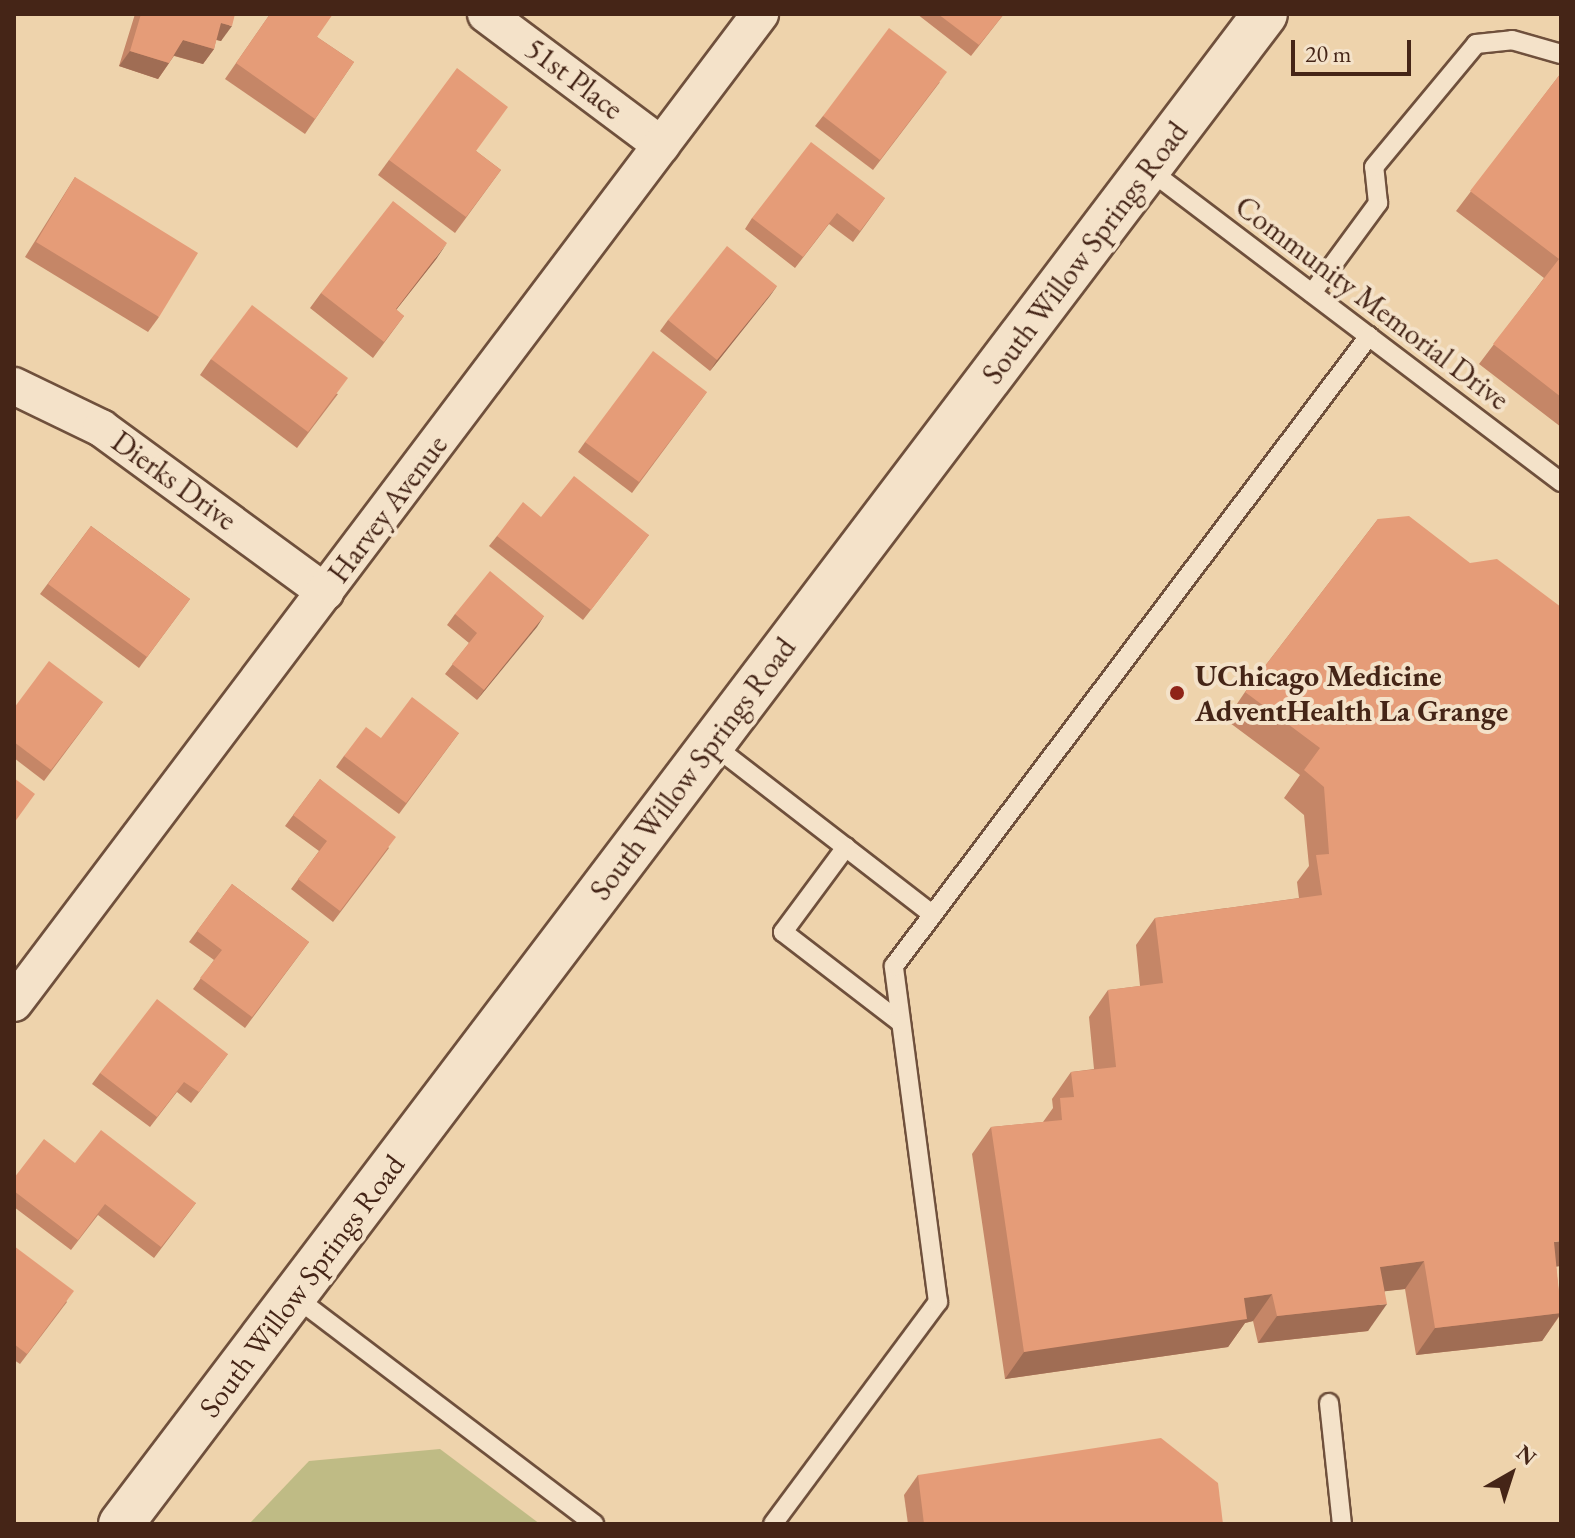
<!DOCTYPE html>
<html>
<head>
<meta charset="utf-8">
<style>
  body { margin:0 }
  #map { position:relative; width:1575px; height:1538px; overflow:hidden; background:#eed3ac; font-family:"EB Garamond",serif }
  div>[style] { position:absolute }
  [style*='--x'] { left:calc(var(--x)*1px); top:calc(var(--y)*1px); width:calc(var(--w)*1px); rotate:calc(var(--a)*1deg) }
  .green>* { inset:0; background:#bfbb85 }
  .roads { filter:drop-shadow(2px 0 #6f503c) drop-shadow(-2px 0 #6f503c) drop-shadow(0 2px #6f503c) drop-shadow(0 -2px #6f503c) }
  .service>* { height:18px; margin:-9px; padding:0 9px; transform-origin:9px; border-radius:9px; background:#f4e2c9 }
  .minor>* { height:36px; margin:-18px; padding:0 18px; transform-origin:18px; border-radius:18px; background:#f4e2c9 }
  .tertiary>* { height:44px; margin:-22px; padding:0 22px; transform-origin:22px; border-radius:22px; background:#f4e2c9 }
  .wall>* { inset:0; background:#c58667 }
  .shaded-wall>* { inset:0; background:#a06d54 }
  .building>* { inset:0; background:#e59c78 }
  .dots>* { width:22px; height:22px; translate:-50% -50%; box-sizing:border-box; border:4px solid #f4e2c9; border-radius:50% }
  span { translate:-50% -50%; white-space:nowrap; text-align:center; line-height:1.15; -webkit-text-stroke:8px #f4e2c9; paint-order:stroke }
  .street-label { font-size:30px; color:#452517 }
  .poi-label { font-size:30px; color:#452517; font-weight:700 }
  .left { translate:0 -50%; text-align:left }
  .frame { position:absolute; inset:0; border:16px solid #452517; pointer-events:none }
  .north { position:absolute; left:1471px; top:1434px; width:80px; height:80px; -webkit-text-stroke:6px #f4e2c9; paint-order:stroke; rotate:39deg; font-size:22px; font-weight:700; line-height:32px; text-align:center; color:#452517 }
  .north::after { content:''; display:block; margin:auto; width:28px; height:36px; background:#452517; clip-path:polygon(50% 0,100% 100%,50% 72%,0 100%) }
  .scale { position:absolute; left:1291px; top:40px; width:120px; height:36px; box-sizing:border-box; border:4px solid #452517; border-top:0; padding-left:10px; font-size:24px; line-height:28px; white-space:nowrap; color:#452517; -webkit-text-stroke:6px #f4e2c9; paint-order:stroke }
</style>
</head>
<body>
<div id="map">
  <div class="green">
    <i style="clip-path:polygon(440px 1449px,540px 1524px,249px 1524px,309px 1461px)"></i>
  </div>
  <div class="roads">
    <div class="service">
      <i style="--x:1148;--y:169;--w:518;--a:37.16"></i>
      <i style="--x:1312;--y:293;--w:112;--a:-53.7"></i>
      <i style="--x:1378;--y:203;--w:36;--a:-96"></i>
      <i style="--x:1374;--y:167;--w:160;--a:-50.3"></i>
      <i style="--x:1476;--y:44;--w:36;--a:-6"></i>
      <i style="--x:1512;--y:40;--w:51;--a:15.9"></i>
      <i style="--x:712;--y:744;--w:279;--a:37.7"></i>
      <i style="--x:846;--y:847;--w:106;--a:126.5"></i>
      <i style="--x:783;--y:932;--w:149;--a:37.6"></i>
      <i style="--x:294;--y:1296;--w:377;--a:37.2"></i>
      <i style="--x:1329;--y:1403;--w:122;--a:83.9"></i>
      <i style="--x:773;--y:1524;--w:277;--a:-53.4"></i>
      <i style="--x:938;--y:1302;--w:339;--a:-97.5"></i>
      <i style="--x:894;--y:966;--w:789;--a:-52.98"></i>
    </div>
    <div class="minor">
      <i style="--x:486;--y:14;--w:219;--a:36.8"></i>
      <i style="--x:14;--y:386;--w:97;--a:25.8"></i>
      <i style="--x:101;--y:428;--w:278;--a:36.2"></i>
      <i style="--x:14;--y:1003;--w:1239;--a:-52.97"></i>
    </div>
    <div class="tertiary">
      <i style="--x:121;--y:1524;--w:1894;--a:-52.85"></i>
    </div>
  </div>
  <div class="wall">
    <i style="clip-path:polygon(135px 14px,235px 14px,221px 41px,216px 40px,214px 49px,203px 64px,174px 56px,158px 79px,119px 66px)"></i>
    <i style="clip-path:polygon(270px 14px,317px 37px,354px 62px,305px 134px,225px 79px)"></i>
    <i style="clip-path:polygon(917px 14px,1004px 14px,971px 56px)"></i>
    <i style="clip-path:polygon(1561px 73px,1561px 427px,1479px 364px,1544px 278px,1456px 211px)"></i>
    <i style="clip-path:polygon(940px 82px,873px 170px,815px 126px,823px 116px)"></i>
    <i style="clip-path:polygon(476px 151px,501px 170px,455px 233px,378px 175px,389px 160px)"></i>
    <i style="clip-path:polygon(75px 177px,159px 317px,148px 332px,25px 257px)"></i>
    <i style="clip-path:polygon(885px 198px,853px 242px,829px 224px,795px 268px,745px 229px,752px 218px)"></i>
    <i style="clip-path:polygon(437px 258px,396px 310px,404px 316px,373px 358px,310px 308px,321px 293px)"></i>
    <i style="clip-path:polygon(777px 286px,710px 371px,660px 331px,668px 320px)"></i>
    <i style="clip-path:polygon(211px 359px,338px 394px,297px 448px,200px 375px)"></i>
    <i style="clip-path:polygon(707px 392px,632px 493px,578px 452px,585px 442px)"></i>
    <i style="clip-path:polygon(541px 517px,649px 535px,583px 620px,489px 546px,497px 536px)"></i>
    <i style="clip-path:polygon(1378px 519px,1556px 1267px,1561px 1314px,1542px 1341px,1416px 1355px,1405px 1289px,1385px 1291px,1368px 1331px,1258px 1343px,1253px 1321px,1245px 1323px,1228px 1347px,1005px 1379px,972px 1154px,991px 1127px,1043px 1122px,1053px 1108px,1052px 1099px,1071px 1072px,1094px 1069px,1089px 1017px,1108px 990px,1140px 986px,1136px 945px,1155px 918px,1299px 898px,1297px 882px,1309px 866px,1304px 815px,1284px 798px,1300px 775px,1226px 720px,1245px 692px)"></i>
    <i style="clip-path:polygon(91px 526px,190px 599px,139px 668px,40px 594px)"></i>
    <i style="clip-path:polygon(455px 614px,544px 616px,477px 700px,445px 674px,469px 643px,447px 625px)"></i>
    <i style="clip-path:polygon(103px 702px,44px 781px,14px 758px,14px 708px)"></i>
    <i style="clip-path:polygon(459px 733px,399px 814px,336px 767px,344px 756px,381px 738px)"></i>
    <i style="clip-path:polygon(320px 779px,389px 848px,333px 922px,291px 889px,319px 851px,285px 826px)"></i>
    <i style="clip-path:polygon(232px 884px,309px 942px,245px 1028px,193px 989px,214px 960px,189px 942px)"></i>
    <i style="clip-path:polygon(228px 1054px,191px 1103px,177px 1092px,150px 1127px,92px 1084px,100px 1073px)"></i>
    <i style="clip-path:polygon(75px 1163px,196px 1203px,154px 1258px,98px 1215px,71px 1250px,14px 1207px,14px 1178px)"></i>
    <i style="clip-path:polygon(14px 1246px,67px 1302px,20px 1364px,14px 1360px)"></i>
    <i style="clip-path:polygon(918px 1475px,1223px 1524px,908px 1524px,904px 1495px)"></i>
  </div>
  <div class="shaded-wall">
    <i style="clip-path:polygon(221px 23px,232px 26px,221px 41px,210px 38px)"></i>
    <i style="clip-path:polygon(183px 40px,214px 49px,203px 64px,172px 55px)"></i>
    <i style="clip-path:polygon(130px 51px,169px 63px,158px 79px,119px 66px)"></i>
    <i style="clip-path:polygon(447px 243px,437px 258px,385px 324px,396px 309px)"></i>
    <i style="clip-path:polygon(777px 286px,770px 296px,710px 371px,717px 360px)"></i>
    <i style="clip-path:polygon(544px 616px,537px 627px,477px 700px,484px 690px)"></i>
    <i style="clip-path:polygon(1561px 1241px,1561px 1266px,1534px 1270px,1554px 1242px)"></i>
    <i style="clip-path:polygon(1424px 1261px,1405px 1289px,1361px 1294px,1380px 1267px)"></i>
    <i style="clip-path:polygon(1272px 1294px,1253px 1321px,1245px 1323px,1228px 1347px,1005px 1379px,1024px 1352px,1244px 1298px)"></i>
    <i style="clip-path:polygon(1387px 1304px,1368px 1331px,1258px 1343px,1277px 1316px)"></i>
    <i style="clip-path:polygon(1561px 1313px,1542px 1341px,1416px 1355px,1435px 1328px)"></i>
  </div>
  <div class="building">
    <i style="clip-path:polygon(141px 14px,235px 14px,232px 26px,221px 23px,214px 49px,183px 40px,169px 63px,130px 51px)"></i>
    <i style="clip-path:polygon(270px 14px,333px 14px,317px 37px,354px 62px,315px 119px,236px 63px)"></i>
    <i style="clip-path:polygon(938px 14px,1004px 14px,979px 45px)"></i>
    <i style="clip-path:polygon(889px 28px,947px 72px,880px 160px,823px 116px)"></i>
    <i style="clip-path:polygon(457px 68px,508px 107px,476px 151px,501px 170px,466px 217px,389px 160px)"></i>
    <i style="clip-path:polygon(1561px 73px,1561px 397px,1493px 344px,1559px 259px,1470px 191px)"></i>
    <i style="clip-path:polygon(811px 142px,885px 198px,860px 231px,837px 213px,803px 257px,752px 218px)"></i>
    <i style="clip-path:polygon(75px 177px,198px 253px,159px 317px,36px 242px)"></i>
    <i style="clip-path:polygon(393px 201px,447px 243px,396px 309px,404px 316px,384px 342px,321px 293px)"></i>
    <i style="clip-path:polygon(727px 246px,777px 286px,717px 360px,668px 320px)"></i>
    <i style="clip-path:polygon(252px 305px,348px 378px,308px 432px,211px 359px)"></i>
    <i style="clip-path:polygon(653px 351px,707px 392px,639px 482px,585px 442px)"></i>
    <i style="clip-path:polygon(574px 476px,649px 535px,591px 610px,497px 536px,523px 502px,541px 517px)"></i>
    <i style="clip-path:polygon(1409px 516px,1470px 563px,1497px 559px,1561px 607px,1561px 1241px,1554px 1242px,1561px 1313px,1435px 1328px,1424px 1261px,1380px 1267px,1387px 1304px,1277px 1316px,1272px 1294px,1244px 1298px,1247px 1319px,1024px 1352px,991px 1127px,1062px 1120px,1060px 1098px,1074px 1097px,1071px 1072px,1116px 1067px,1108px 990px,1163px 983px,1155px 918px,1322px 895px,1316px 855px,1329px 854px,1324px 787px,1304px 770px,1320px 748px,1245px 692px,1378px 519px)"></i>
    <i style="clip-path:polygon(91px 526px,190px 599px,147px 657px,48px 584px)"></i>
    <i style="clip-path:polygon(490px 571px,544px 616px,484px 690px,452px 664px,477px 633px,455px 614px)"></i>
    <i style="clip-path:polygon(49px 661px,103px 702px,51px 770px,14px 742px,14px 708px)"></i>
    <i style="clip-path:polygon(412px 697px,459px 733px,406px 803px,344px 756px,366px 727px,381px 738px)"></i>
    <i style="clip-path:polygon(14px 778px,35px 794px,14px 823px)"></i>
    <i style="clip-path:polygon(320px 779px,396px 837px,340px 911px,298px 879px,327px 841px,293px 815px)"></i>
    <i style="clip-path:polygon(232px 884px,309px 942px,252px 1017px,200px 978px,222px 950px,197px 931px)"></i>
    <i style="clip-path:polygon(157px 999px,228px 1054px,199px 1092px,184px 1082px,157px 1117px,100px 1073px)"></i>
    <i style="clip-path:polygon(101px 1130px,196px 1203px,161px 1247px,105px 1204px,78px 1240px,14px 1191px,14px 1178px,44px 1139px,75px 1163px)"></i>
    <i style="clip-path:polygon(14px 1246px,74px 1291px,27px 1354px,14px 1344px)"></i>
    <i style="clip-path:polygon(1161px 1438px,1218px 1483px,1223px 1524px,924px 1524px,918px 1475px)"></i>
  </div>
  <div class="dots">
    <i style="left:1177px;top:693px;background:#8f2418"></i>
  </div>
  <div class="street-label">
    <span style="left:574px;top:79px;rotate:37deg">51st Place</span>
    <span style="left:1085px;top:253px;rotate:-53deg">South Willow Springs Road</span>
    <span style="left:1372px;top:303px;rotate:37deg">Community Memorial Drive</span>
    <span style="left:174px;top:481px;rotate:36deg">Dierks Drive</span>
    <span style="left:388px;top:509px;rotate:-53deg">Harvey Avenue</span>
    <span style="left:693px;top:769px;rotate:-53deg">South Willow Springs Road</span>
    <span style="left:302px;top:1286px;rotate:-53deg">South Willow Springs Road</span>
  </div>
  <div class="poi-label">
    <span class="left" style="left:1195px;top:693px">UChicago Medicine<br>AdventHealth La Grange</span>
  </div>
  <div class="frame"></div>
  <div class="north">N</div>
  <div class="scale">20 m</div>
</div>
</body>
</html>
